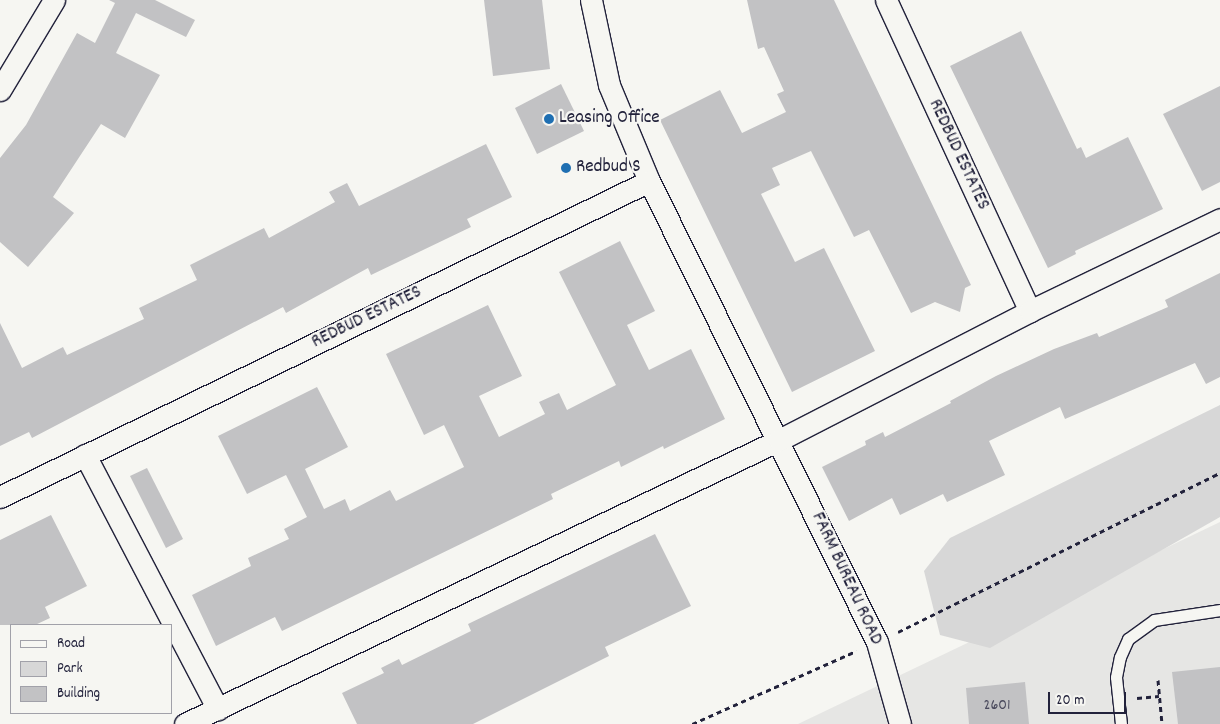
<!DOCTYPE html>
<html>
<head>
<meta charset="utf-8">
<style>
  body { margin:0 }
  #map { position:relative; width:1220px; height:724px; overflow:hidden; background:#f6f6f2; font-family:Dekko,sans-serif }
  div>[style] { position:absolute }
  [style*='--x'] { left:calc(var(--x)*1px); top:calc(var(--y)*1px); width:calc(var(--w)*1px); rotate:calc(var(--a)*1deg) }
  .built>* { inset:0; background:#e6e6e4 }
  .green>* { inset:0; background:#d7d7d7 }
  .building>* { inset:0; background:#c2c2c4 }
  .path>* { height:3px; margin-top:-1.5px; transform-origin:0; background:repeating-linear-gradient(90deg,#22223b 0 5px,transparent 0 9px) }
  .roads { filter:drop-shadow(1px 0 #22223b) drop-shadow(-1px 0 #22223b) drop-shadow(0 1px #22223b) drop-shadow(0 -1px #22223b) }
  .lane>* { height:11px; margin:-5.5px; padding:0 5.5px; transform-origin:5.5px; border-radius:5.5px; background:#f6f6f2 }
  .street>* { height:21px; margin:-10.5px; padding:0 10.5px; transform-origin:10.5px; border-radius:10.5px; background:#f6f6f2 }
  .dots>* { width:14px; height:14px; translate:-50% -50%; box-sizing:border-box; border:2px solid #f6f6f2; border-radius:50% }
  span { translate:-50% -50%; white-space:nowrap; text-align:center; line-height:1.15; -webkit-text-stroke:4.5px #f6f6f2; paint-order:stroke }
  .number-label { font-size:16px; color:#4a4a5d }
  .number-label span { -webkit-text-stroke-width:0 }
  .poi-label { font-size:19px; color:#22223b }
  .left { translate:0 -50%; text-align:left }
  .street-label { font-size:19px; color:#22223b }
  .legend { position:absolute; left:10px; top:624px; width:162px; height:90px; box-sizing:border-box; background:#f6f6f2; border:1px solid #a1a1a9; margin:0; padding:6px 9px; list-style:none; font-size:15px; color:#22223b }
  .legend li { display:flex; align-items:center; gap:10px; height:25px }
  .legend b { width:25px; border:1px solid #a1a1a9 }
  .scale { position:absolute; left:1048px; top:692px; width:78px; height:22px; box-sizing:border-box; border:2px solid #22223b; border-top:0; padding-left:6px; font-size:15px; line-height:18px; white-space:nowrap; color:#22223b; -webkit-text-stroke:4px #f6f6f2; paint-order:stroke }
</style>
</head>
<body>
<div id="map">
  <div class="built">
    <i style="clip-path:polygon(1220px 522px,1220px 724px,798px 724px)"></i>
  </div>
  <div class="green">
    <i style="clip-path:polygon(1220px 405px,1220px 517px,990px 648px,940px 635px,924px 571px,950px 538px)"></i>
  </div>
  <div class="building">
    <i style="clip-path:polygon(109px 0,155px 0,195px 20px,186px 37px,136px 13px,116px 53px,160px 75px,125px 138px,101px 124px,53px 197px,74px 213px,28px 267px,0 242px,0 158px,26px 125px,77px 33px,95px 43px,115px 3px)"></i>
    <i style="clip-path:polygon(484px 0,542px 0,550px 69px,493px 76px)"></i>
    <i style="clip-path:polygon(747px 0,834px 0,971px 285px,965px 288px,960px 312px,935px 302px,911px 313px,869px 230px,854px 237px,811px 151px,772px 168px,780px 185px,761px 194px,795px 262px,824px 248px,875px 351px,792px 392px,660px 120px,720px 90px,742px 133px,786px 112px,777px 94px,784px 91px,764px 47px,758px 49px)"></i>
    <i style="clip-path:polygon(1021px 31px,1077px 149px,1081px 147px,1086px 158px,1128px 137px,1163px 209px,1075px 251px,1076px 254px,1048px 268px,950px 66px)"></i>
    <i style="clip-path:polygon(561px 84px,584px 131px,537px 154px,515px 108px)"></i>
    <i style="clip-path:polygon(1220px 86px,1220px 182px,1202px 191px,1163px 114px)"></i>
    <i style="clip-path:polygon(486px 144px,512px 197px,467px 219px,471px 227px,371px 275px,368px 268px,286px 313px,283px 307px,32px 438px,29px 432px,0 446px,0 323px,22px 368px,63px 347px,67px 355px,144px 319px,139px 308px,197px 280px,190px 265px,264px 228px,269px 238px,335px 202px,329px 192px,347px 183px,359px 206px)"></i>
    <i style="clip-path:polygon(620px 241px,655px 311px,627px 325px,649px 370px,691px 349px,725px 419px,664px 449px,663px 446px,621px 467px,619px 461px,551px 494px,553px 499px,282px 631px,275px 617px,216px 646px,192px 595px,251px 566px,248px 558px,289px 539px,284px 529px,307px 517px,286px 475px,247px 494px,218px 436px,317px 387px,348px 447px,305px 469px,324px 509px,345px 499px,350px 511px,390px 490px,396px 501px,464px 467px,444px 425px,424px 435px,386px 354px,488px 305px,522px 376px,479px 396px,499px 437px,545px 414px,539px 402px,559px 393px,567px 410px,616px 385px,559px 272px)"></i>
    <i style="clip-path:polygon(1220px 273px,1220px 377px,1206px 384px,1195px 363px,1065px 419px,1060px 407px,989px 441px,1005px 475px,947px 502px,943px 494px,900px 515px,892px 498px,849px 521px,822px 467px,866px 445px,865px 441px,883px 432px,885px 437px,951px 403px,950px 401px,996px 376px,1054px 349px,1097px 333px,1099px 337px,1168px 307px,1165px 300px)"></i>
    <i style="clip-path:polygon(147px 468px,183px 539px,166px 548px,130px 476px)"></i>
    <i style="clip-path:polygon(51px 515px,87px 586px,45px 607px,50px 618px,35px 625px,0 625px,0 540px)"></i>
    <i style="clip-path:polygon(655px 534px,691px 606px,605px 647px,609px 656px,473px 724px,357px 724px,342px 693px,384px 673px,381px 668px,399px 659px,402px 665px,471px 631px,468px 624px)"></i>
    <i style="clip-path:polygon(1220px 667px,1220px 724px,1178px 724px,1172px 672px)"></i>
    <i style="clip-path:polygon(1025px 682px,1029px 724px,969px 724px,966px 688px)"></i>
  </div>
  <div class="path">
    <i style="--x:898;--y:632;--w:359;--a:-26.3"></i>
    <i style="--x:1158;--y:680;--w:44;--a:84.8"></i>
    <i style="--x:1137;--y:698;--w:22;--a:-5"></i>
    <i style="--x:692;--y:724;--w:180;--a:-24"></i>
  </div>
  <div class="roads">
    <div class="lane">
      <i style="--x:1121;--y:724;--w:47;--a:-96.1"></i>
      <i style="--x:1116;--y:677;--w:20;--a:-79"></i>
      <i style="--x:1120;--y:657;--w:20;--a:-66"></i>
      <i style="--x:1128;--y:639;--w:32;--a:-36"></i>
      <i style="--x:1154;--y:620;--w:67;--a:-8.6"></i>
    </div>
    <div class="street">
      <i style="--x:591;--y:0;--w:87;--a:78"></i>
      <i style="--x:609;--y:85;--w:104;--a:67.4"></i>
      <i style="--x:649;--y:181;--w:514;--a:63.68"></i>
      <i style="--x:877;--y:642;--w:85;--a:74.3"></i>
      <i style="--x:886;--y:0;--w:343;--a:65.2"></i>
      <i style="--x:0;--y:90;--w:105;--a:-59"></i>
      <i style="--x:85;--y:455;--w:287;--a:62.4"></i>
      <i style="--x:0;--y:497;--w:722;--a:-25.96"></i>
      <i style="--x:185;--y:724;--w:658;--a:-25.55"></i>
      <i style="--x:779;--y:440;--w:282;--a:-27.2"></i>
      <i style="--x:1030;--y:311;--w:211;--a:-25.8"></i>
    </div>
  </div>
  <div class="dots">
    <i style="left:549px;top:119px;background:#1f6fb2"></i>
    <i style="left:566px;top:168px;background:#1f6fb2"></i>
  </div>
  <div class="number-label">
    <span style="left:997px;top:706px">2601</span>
  </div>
  <div class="poi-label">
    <span class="left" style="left:559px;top:119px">Leasing Office</span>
    <span class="left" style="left:576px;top:168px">Redbud S</span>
  </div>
  <div class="street-label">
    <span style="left:958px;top:155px;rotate:65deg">REDBUD ESTATES</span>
    <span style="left:367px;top:318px;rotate:-26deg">REDBUD ESTATES</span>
    <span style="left:846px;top:579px;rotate:65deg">FARM BUREAU ROAD</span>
  </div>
  <ul class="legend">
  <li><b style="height:6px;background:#f6f6f2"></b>Road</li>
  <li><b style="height:14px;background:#d7d7d7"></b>Park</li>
  <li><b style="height:14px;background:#c2c2c4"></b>Building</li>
  </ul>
  <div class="scale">20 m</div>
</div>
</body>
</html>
